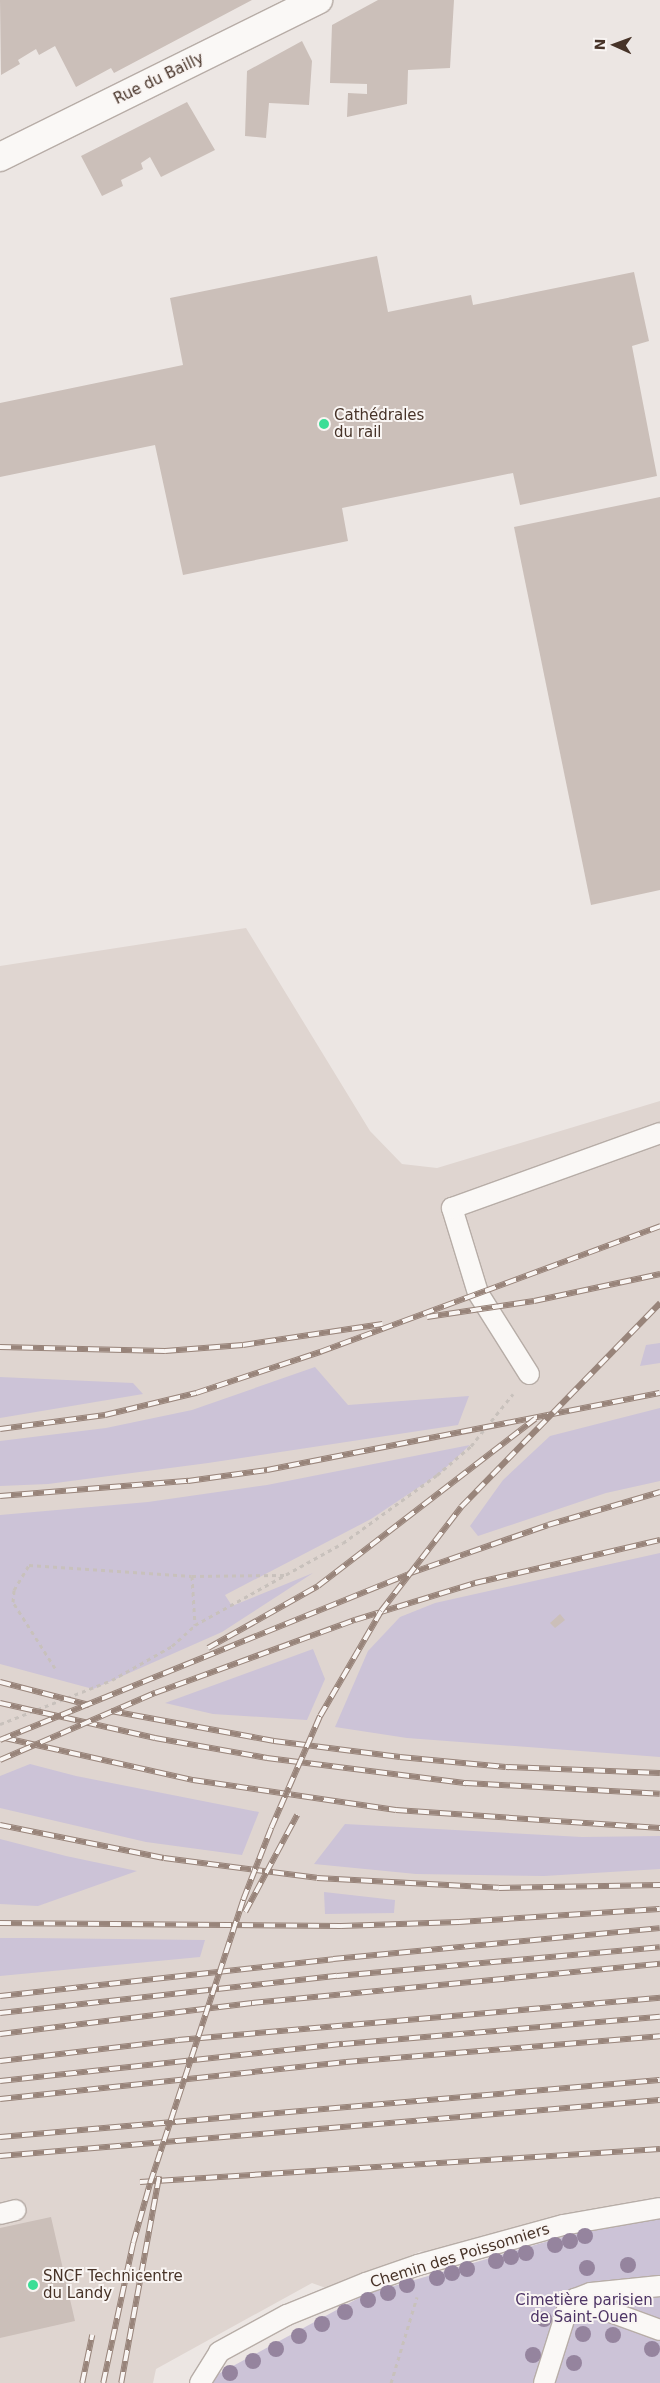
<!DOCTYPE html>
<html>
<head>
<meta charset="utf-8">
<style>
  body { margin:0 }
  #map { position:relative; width:660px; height:2383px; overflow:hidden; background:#ece6e3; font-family:"DejaVu Sans",sans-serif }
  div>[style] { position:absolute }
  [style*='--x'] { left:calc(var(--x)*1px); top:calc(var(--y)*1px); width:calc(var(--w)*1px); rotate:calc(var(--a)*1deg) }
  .built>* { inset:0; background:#dfd5d0 }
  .green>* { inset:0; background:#ccc3d7 }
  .building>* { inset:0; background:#cbbfb9 }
  .path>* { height:3px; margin-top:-1.5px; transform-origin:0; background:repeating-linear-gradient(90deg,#c8c1bc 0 4px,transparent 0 8px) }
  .roads { filter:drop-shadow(1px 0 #b7ada7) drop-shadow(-1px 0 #b7ada7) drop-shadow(0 1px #b7ada7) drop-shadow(0 -1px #b7ada7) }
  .lane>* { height:20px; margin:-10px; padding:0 10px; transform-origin:10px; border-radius:10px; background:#faf8f6 }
  .street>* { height:28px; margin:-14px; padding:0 14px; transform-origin:14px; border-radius:14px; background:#faf8f6 }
  .rail>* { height:5.5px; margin-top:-2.75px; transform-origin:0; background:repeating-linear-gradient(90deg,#f9f5f3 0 11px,#98847a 0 22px); box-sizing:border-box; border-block:1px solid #98847a }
  .trees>* { width:16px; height:16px; margin:-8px; border-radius:50%; background:#95849e }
  .dots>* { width:14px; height:14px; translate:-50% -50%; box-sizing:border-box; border:2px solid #f9f5f3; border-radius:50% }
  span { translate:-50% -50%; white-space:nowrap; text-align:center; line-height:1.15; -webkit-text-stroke:4px #f9f5f3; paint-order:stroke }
  .street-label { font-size:15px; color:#473328 }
  .poi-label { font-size:15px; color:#473328 }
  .left { translate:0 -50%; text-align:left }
  .park-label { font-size:15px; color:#4d3465 }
  .north { position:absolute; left:590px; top:20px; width:50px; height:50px; -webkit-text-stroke:4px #f9f5f3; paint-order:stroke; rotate:272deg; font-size:14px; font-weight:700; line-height:20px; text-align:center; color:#473328 }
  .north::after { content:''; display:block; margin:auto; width:18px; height:22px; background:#473328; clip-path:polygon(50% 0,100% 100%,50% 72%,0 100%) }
</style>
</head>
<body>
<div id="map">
  <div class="built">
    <i style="clip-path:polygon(246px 928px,370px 1131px,402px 1164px,437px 1168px,660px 1101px,660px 2205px,429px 2257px,421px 2251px,334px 2291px,312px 2283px,156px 2369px,153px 2383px,0 2383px,0 966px)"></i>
  </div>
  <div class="green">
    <i style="clip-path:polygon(660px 1343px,660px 1363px,640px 1366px,646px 1345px)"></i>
    <i style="clip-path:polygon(315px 1367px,348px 1405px,469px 1396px,458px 1425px,208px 1463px,48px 1484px,0 1486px,0 1441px,106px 1428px,192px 1410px)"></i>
    <i style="clip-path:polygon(0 1377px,133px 1383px,143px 1394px,0 1418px)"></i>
    <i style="clip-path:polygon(660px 1408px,660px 1481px,606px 1493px,478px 1536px,470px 1526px,503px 1480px,550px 1436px)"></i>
    <i style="clip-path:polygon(470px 1445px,440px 1473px,371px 1519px,225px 1595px,232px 1606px,313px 1573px,222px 1632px,93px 1689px,0 1664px,0 1515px,148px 1502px,267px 1485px)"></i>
    <i style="clip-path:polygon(660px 1553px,660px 1757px,407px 1738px,335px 1727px,368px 1651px,400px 1617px,435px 1603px)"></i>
    <i style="clip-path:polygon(313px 1649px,325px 1679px,307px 1720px,213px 1714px,165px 1703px)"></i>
    <i style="clip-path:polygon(30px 1764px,76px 1776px,259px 1812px,242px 1855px,146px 1842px,0 1808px,0 1776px)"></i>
    <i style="clip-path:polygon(345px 1824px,582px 1837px,660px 1836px,660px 1869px,544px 1876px,416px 1874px,314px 1864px)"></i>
    <i style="clip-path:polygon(0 1839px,66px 1856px,137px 1871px,38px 1906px,0 1904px)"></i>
    <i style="clip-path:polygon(324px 1892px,395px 1900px,394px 1913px,325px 1914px)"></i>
    <i style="clip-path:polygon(0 1938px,31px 1938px,205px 1940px,200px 1957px,0 1976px)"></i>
    <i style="clip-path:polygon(660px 2217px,660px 2383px,208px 2383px,209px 2379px,366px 2294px,618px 2221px)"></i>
  </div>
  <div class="building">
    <i style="clip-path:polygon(0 0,252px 0,114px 73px,111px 68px,76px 87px,55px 46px,39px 55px,36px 49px,18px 60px,20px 64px,1px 75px)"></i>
    <i style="clip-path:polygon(378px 0,454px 0,450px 68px,408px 70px,407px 104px,347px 117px,348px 93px,367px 94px,367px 84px,330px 83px,332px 25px)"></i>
    <i style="clip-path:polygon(302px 41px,312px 61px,309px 105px,269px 103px,266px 138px,245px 136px,247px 71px)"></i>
    <i style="clip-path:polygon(187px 102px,215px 150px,161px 177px,150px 157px,141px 163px,143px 169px,121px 180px,123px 186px,102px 196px,81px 156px)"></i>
    <i style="clip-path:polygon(377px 256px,388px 312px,471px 295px,473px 305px,634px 272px,649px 341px,632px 346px,657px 476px,520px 505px,513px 473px,342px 508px,348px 541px,183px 575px,155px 445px,0 477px,0 403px,183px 365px,170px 298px)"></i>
    <i style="clip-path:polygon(660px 497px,660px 890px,591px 905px,514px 527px)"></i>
    <i style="clip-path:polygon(560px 1614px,565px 1620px,555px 1628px,550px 1623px)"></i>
    <i style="clip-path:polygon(51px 2217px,75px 2321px,0 2338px,0 2228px)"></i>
  </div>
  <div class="path">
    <i style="--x:192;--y:1576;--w:92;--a:-0.6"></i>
    <i style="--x:55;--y:1668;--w:78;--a:-122.5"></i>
    <i style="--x:13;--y:1602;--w:12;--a:-85"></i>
    <i style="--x:14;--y:1590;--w:29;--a:-59"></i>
    <i style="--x:29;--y:1565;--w:163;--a:3.9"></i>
    <i style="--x:192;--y:1576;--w:49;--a:86.5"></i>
    <i style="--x:0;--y:1724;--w:120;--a:-21.4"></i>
    <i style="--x:112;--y:1680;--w:69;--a:-29.5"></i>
    <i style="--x:172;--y:1646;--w:31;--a:-42"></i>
    <i style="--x:195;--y:1625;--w:169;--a:-29"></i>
    <i style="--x:343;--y:1543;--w:116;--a:-35.9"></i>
    <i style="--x:437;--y:1475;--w:45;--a:-40.5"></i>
    <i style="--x:471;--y:1446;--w:67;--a:-51.1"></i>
    <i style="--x:391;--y:2383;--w:90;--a:-73.2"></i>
  </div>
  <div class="roads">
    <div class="lane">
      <i style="--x:529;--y:1374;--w:96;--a:-122.2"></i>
      <i style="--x:478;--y:1293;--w:89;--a:-107"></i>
      <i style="--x:452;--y:1208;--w:221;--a:-19.8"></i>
      <i style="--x:0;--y:2214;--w:16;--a:-14"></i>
      <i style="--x:575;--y:2299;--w:90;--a:20"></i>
      <i style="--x:200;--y:2383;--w:36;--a:-58"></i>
      <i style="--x:219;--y:2352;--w:77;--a:-28.6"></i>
      <i style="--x:287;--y:2315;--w:85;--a:-22.1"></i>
      <i style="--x:366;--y:2283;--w:55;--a:-19.1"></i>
      <i style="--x:418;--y:2265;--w:150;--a:-15.4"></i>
      <i style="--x:563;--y:2225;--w:98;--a:-9.9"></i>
      <i style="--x:544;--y:2383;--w:77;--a:-72.5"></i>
      <i style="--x:567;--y:2310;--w:14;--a:-54"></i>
      <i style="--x:575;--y:2299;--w:17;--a:-21"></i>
      <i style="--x:591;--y:2293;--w:69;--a:-5.8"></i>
    </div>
    <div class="street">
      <i style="--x:0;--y:157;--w:355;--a:-26.3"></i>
    </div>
  </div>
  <div class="rail">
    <i style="--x:427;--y:1317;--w:108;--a:-8.5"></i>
    <i style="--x:534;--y:1301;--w:129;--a:-12.1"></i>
    <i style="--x:0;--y:1347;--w:165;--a:1.4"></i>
    <i style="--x:165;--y:1351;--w:78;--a:-4.4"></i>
    <i style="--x:243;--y:1345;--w:141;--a:-8.6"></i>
    <i style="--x:0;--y:1429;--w:106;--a:-7.6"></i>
    <i style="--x:105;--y:1415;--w:94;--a:-13.6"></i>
    <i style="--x:196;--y:1393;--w:131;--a:-18.3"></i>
    <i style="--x:320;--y:1352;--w:363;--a:-20.3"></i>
    <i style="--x:0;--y:1496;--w:189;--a:-4.6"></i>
    <i style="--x:188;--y:1481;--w:80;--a:-7.9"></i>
    <i style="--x:267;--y:1470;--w:400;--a:-11.1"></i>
    <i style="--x:208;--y:1648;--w:126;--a:-29.4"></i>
    <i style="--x:318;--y:1586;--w:274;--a:-37.6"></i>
    <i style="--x:0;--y:1682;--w:92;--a:14.5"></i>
    <i style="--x:0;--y:1703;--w:159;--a:12.7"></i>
    <i style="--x:155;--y:1738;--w:114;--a:10.1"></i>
    <i style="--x:267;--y:1758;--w:201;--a:7.2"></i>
    <i style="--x:466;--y:1783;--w:194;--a:3.2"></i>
    <i style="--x:111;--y:1711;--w:166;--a:10.4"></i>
    <i style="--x:274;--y:1741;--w:127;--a:7.2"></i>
    <i style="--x:400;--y:1757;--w:106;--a:5.4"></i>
    <i style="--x:506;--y:1767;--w:154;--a:2.2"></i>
    <i style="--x:5;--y:1738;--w:193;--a:12.6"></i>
    <i style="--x:193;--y:1780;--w:205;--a:8.4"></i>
    <i style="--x:396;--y:1810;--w:265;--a:3.9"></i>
    <i style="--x:0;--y:1740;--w:440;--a:-22.1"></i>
    <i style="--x:408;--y:1574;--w:148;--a:-19.3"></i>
    <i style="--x:548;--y:1525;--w:117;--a:-16.4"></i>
    <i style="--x:0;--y:1760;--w:169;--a:-23.4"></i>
    <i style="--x:155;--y:1693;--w:213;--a:-20.1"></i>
    <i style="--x:355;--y:1620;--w:126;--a:-17.1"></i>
    <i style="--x:475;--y:1583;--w:190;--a:-13.1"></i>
    <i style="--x:0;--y:1825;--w:167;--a:11.4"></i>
    <i style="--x:164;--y:1858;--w:154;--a:7.4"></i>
    <i style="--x:317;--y:1878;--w:182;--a:3.1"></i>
    <i style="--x:499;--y:1888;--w:161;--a:-1.1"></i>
    <i style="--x:245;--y:1912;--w:110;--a:-61.8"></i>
    <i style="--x:0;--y:1923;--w:341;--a:0.5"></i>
    <i style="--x:341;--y:1926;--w:118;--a:-1.9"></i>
    <i style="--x:459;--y:1922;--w:201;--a:-3.7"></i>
    <i style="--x:0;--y:1996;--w:335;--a:-6.3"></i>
    <i style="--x:333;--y:1959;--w:328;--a:-5.4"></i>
    <i style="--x:0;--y:2013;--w:339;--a:-6.3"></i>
    <i style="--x:337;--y:1976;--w:324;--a:-5.1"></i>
    <i style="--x:0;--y:2034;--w:254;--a:-7"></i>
    <i style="--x:252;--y:2003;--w:410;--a:-5.5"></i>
    <i style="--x:0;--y:2061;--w:179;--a:-6.7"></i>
    <i style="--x:178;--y:2040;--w:484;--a:-5"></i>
    <i style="--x:0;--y:2081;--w:345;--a:-6.2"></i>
    <i style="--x:343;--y:2044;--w:318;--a:-4.9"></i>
    <i style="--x:0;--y:2099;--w:348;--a:-6.1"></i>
    <i style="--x:346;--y:2062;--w:315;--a:-4.7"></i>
    <i style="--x:0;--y:2137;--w:662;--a:-4.94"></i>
    <i style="--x:0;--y:2156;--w:662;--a:-4.85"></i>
    <i style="--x:140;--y:2182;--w:521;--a:-3.63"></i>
    <i style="--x:82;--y:2383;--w:49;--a:-78.2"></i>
    <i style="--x:103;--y:2383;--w:143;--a:-77.9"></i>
    <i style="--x:133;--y:2243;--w:62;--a:-74.2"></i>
    <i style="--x:150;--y:2183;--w:298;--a:-71.8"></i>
    <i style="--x:243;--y:1900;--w:77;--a:-68.7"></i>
    <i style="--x:271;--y:1828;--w:122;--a:-66.4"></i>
    <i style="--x:320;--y:1716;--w:121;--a:-59.8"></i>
    <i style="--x:381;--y:1611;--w:131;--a:-52.4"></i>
    <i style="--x:461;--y:1507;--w:285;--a:-45.7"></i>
    <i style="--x:121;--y:2383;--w:210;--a:-79.6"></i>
  </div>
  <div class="trees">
    <i style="left:585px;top:2236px"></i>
    <i style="left:570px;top:2241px"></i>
    <i style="left:555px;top:2245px"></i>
    <i style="left:526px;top:2253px"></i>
    <i style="left:511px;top:2257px"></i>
    <i style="left:496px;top:2261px"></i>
    <i style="left:628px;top:2265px"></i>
    <i style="left:587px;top:2268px"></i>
    <i style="left:467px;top:2269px"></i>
    <i style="left:452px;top:2273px"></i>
    <i style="left:437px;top:2278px"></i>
    <i style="left:407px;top:2285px"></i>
    <i style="left:388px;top:2293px"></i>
    <i style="left:368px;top:2300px"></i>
    <i style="left:345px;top:2312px"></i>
    <i style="left:544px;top:2319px"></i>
    <i style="left:322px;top:2324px"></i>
    <i style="left:583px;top:2334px"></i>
    <i style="left:613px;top:2335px"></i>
    <i style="left:299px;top:2336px"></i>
    <i style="left:276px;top:2349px"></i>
    <i style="left:652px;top:2349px"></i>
    <i style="left:533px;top:2355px"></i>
    <i style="left:253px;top:2361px"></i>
    <i style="left:574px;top:2363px"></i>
    <i style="left:230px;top:2373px"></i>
  </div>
  <div class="dots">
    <i style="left:324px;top:424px;background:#3bde96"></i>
    <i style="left:33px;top:2285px;background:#3bde96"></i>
  </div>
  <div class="street-label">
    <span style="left:159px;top:79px;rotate:-26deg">Rue du Bailly</span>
    <span style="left:460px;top:2256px;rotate:-17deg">Chemin des Poissonniers</span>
  </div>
  <div class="poi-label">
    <span class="left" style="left:334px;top:424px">Cathédrales<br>du rail</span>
    <span class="left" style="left:43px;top:2285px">SNCF Technicentre<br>du Landy</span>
  </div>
  <div class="park-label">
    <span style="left:584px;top:2309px">Cimetière parisien<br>de Saint-Ouen</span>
  </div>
  <div class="north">N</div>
</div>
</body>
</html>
